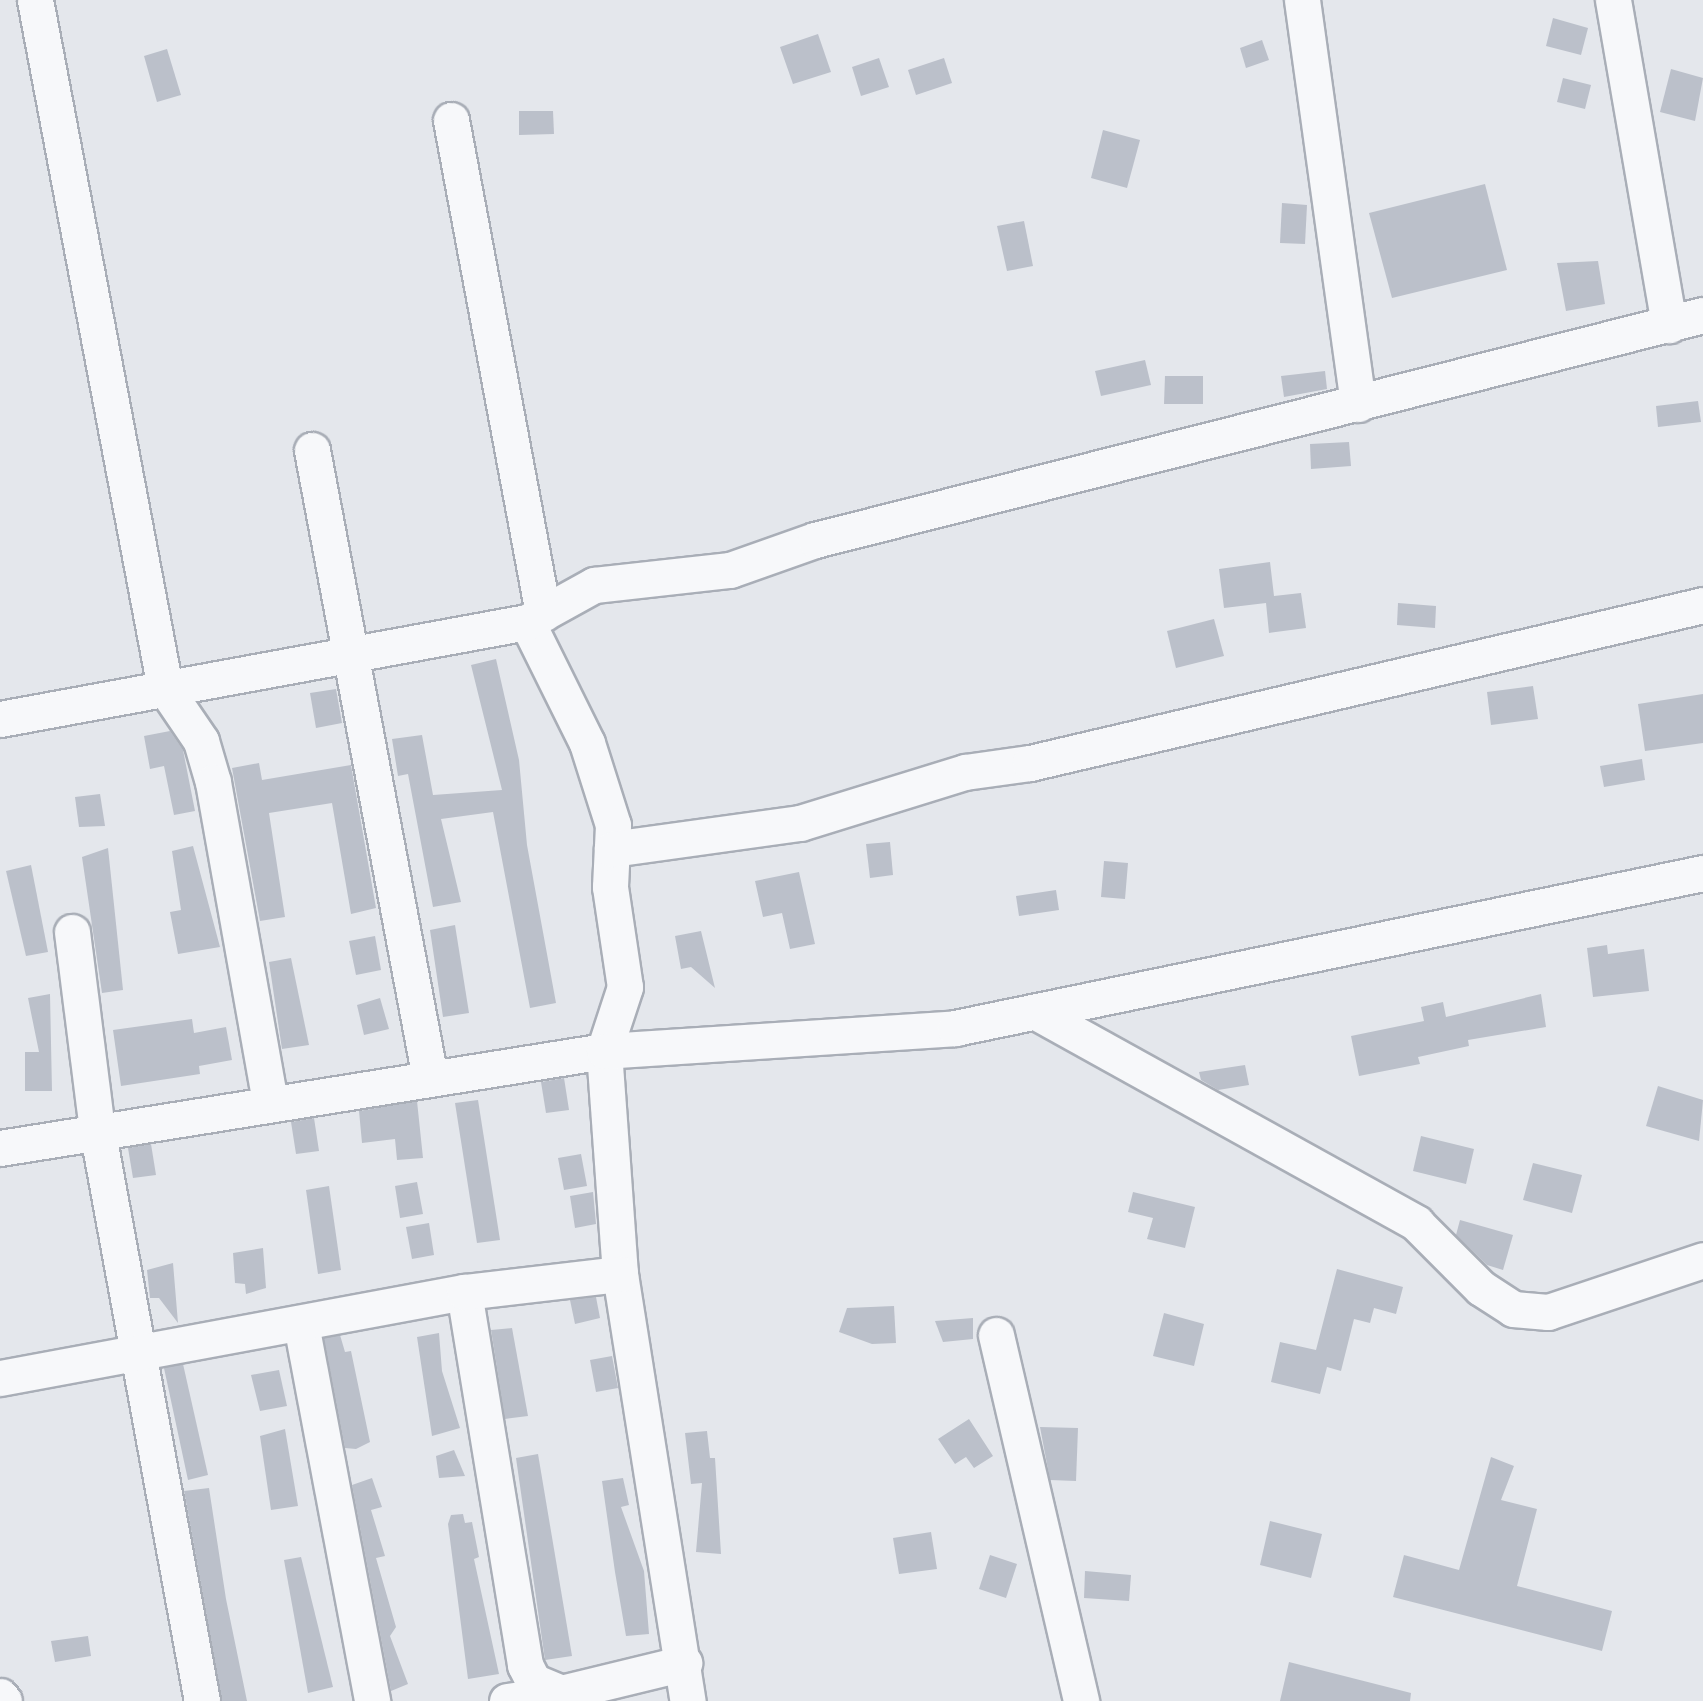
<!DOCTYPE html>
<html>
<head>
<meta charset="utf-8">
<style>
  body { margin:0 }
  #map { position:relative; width:1703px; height:1701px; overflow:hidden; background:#e4e7ec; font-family:Jost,sans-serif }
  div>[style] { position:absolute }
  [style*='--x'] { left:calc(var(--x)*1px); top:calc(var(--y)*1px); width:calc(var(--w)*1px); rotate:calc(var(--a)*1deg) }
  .building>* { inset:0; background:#bbc0ca }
  .roads { filter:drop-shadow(2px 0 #a9aeb7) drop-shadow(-2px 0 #a9aeb7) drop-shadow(0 2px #a9aeb7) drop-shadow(0 -2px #a9aeb7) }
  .minor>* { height:35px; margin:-17.5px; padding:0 17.5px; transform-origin:17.5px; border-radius:17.5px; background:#f7f8fa }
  span { translate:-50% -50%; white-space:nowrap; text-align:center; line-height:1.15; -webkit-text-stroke:7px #f4f6f9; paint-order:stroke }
</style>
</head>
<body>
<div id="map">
  <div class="building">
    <i style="clip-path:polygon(1553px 18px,1588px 28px,1581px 55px,1546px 46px)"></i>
    <i style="clip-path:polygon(818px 34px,831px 72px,793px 84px,780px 47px)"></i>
    <i style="clip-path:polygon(1262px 40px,1269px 60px,1246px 68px,1240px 48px)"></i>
    <i style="clip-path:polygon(167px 49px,181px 95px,157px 102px,144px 56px)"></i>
    <i style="clip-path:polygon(879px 58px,889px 87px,861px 96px,852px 67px)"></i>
    <i style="clip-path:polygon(944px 58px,952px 83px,916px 95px,908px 70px)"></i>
    <i style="clip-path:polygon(1671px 69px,1703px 78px,1695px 121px,1660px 112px)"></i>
    <i style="clip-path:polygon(1563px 78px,1591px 85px,1585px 109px,1557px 102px)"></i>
    <i style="clip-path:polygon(519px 111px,553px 111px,554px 134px,519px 135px)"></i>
    <i style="clip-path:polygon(1103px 130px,1140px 140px,1127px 188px,1091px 178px)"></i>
    <i style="clip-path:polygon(1485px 184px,1507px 270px,1392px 298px,1369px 213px)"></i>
    <i style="clip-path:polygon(1282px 203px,1307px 205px,1305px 244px,1280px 243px)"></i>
    <i style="clip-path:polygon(1024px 221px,1033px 266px,1007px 271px,997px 226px)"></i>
    <i style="clip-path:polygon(1598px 261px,1605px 304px,1566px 311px,1557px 263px)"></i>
    <i style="clip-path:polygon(1145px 360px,1151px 385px,1101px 396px,1095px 371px)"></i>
    <i style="clip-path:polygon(1325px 371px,1327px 389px,1284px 397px,1281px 376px)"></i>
    <i style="clip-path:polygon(1165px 376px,1203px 376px,1203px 404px,1164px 404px)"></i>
    <i style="clip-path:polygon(1698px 401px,1701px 422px,1658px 427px,1656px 406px)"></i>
    <i style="clip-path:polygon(1349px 442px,1351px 466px,1311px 469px,1310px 444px)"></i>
    <i style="clip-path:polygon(1270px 562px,1274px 596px,1301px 593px,1306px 628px,1269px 633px,1266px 603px,1224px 608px,1219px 569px)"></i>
    <i style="clip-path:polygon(1398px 603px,1436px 606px,1435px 628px,1397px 625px)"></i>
    <i style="clip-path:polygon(1214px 619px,1224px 656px,1176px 668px,1167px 631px)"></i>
    <i style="clip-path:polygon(496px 659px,519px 760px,527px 845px,556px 1003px,530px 1008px,493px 812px,441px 819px,461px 902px,433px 907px,408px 774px,398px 776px,392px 739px,422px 735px,433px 795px,502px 790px,471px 665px)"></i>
    <i style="clip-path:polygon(1533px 686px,1538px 719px,1491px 725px,1487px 692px)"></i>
    <i style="clip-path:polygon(336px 689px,342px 723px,316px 728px,310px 693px)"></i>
    <i style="clip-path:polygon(1703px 694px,1703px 743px,1645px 751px,1638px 704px)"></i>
    <i style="clip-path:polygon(170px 731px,183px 750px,195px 811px,174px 815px,164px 766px,150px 769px,144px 736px)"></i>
    <i style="clip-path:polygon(1642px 759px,1645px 780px,1604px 787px,1600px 766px)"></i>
    <i style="clip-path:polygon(259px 763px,262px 780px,351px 765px,376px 908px,351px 914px,332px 803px,269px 813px,285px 917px,260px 921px,232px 768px)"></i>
    <i style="clip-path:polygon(100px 794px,105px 826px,79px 827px,75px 797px)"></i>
    <i style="clip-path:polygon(890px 842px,893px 875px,870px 878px,866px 844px)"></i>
    <i style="clip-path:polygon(193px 846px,220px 947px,178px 954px,170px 912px,181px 910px,172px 851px)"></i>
    <i style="clip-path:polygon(108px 848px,123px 990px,102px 993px,82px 857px)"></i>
    <i style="clip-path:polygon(1104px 861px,1128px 863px,1125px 899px,1101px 897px)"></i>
    <i style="clip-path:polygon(31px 865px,48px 952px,26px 956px,6px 871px)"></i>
    <i style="clip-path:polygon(799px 872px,815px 944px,790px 949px,782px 913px,763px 917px,755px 881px)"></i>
    <i style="clip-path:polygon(1056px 890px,1059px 910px,1019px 916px,1016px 896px)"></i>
    <i style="clip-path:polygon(455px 925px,469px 1013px,443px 1017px,430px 930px)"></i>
    <i style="clip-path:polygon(701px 931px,715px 988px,691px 967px,681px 969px,675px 936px)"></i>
    <i style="clip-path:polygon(375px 936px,381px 970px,356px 975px,349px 941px)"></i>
    <i style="clip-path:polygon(1607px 945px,1608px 954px,1644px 949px,1649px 991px,1593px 997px,1587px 948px)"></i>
    <i style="clip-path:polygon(291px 958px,309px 1045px,282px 1049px,269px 962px)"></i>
    <i style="clip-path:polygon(50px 994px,52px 1091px,25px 1091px,25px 1052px,39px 1052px,28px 998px)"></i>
    <i style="clip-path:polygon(1541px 994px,1546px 1027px,1468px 1040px,1469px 1046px,1418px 1057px,1420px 1064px,1359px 1076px,1351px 1036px,1424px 1021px,1421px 1007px,1443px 1002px,1446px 1017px)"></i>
    <i style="clip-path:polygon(380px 998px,389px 1029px,364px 1035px,357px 1005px)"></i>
    <i style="clip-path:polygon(192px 1019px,194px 1033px,226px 1027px,232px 1060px,199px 1066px,200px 1074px,121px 1086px,113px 1030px)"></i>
    <i style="clip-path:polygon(1245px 1065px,1249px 1085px,1218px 1090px,1201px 1080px,1199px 1072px)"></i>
    <i style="clip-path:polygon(564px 1078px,569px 1110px,546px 1113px,541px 1082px)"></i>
    <i style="clip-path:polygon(1658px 1086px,1703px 1100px,1699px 1141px,1646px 1126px)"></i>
    <i style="clip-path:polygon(478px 1100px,500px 1240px,477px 1243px,455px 1103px)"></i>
    <i style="clip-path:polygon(417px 1101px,423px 1158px,397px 1160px,395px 1139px,362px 1143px,359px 1111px)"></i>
    <i style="clip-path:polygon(314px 1118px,319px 1151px,296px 1154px,291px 1122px)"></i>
    <i style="clip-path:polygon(1421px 1136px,1474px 1149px,1466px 1184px,1413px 1171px)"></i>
    <i style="clip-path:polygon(151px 1144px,156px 1175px,133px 1178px,128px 1148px)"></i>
    <i style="clip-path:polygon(581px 1154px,587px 1186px,564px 1190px,558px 1158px)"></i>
    <i style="clip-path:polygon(1533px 1163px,1582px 1175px,1572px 1213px,1523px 1200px)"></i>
    <i style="clip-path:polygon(417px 1182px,423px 1214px,400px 1218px,395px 1186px)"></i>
    <i style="clip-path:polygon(329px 1186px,341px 1270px,318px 1274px,306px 1190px)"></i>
    <i style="clip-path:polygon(593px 1192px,596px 1224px,575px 1228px,570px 1196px)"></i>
    <i style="clip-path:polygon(1133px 1192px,1195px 1207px,1185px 1248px,1147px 1239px,1153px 1218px,1128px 1212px)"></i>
    <i style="clip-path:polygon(1460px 1220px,1513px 1235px,1503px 1270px,1487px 1265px,1456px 1235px)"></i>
    <i style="clip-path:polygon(429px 1223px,434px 1255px,412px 1259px,406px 1227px)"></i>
    <i style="clip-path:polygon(263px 1248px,266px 1288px,246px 1294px,245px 1284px,235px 1283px,233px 1253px)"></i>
    <i style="clip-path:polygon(173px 1263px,178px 1323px,159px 1298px,150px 1298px,147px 1270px)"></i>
    <i style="clip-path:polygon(1337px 1269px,1403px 1287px,1396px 1314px,1374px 1308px,1370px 1323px,1354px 1319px,1341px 1371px,1327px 1367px,1320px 1394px,1271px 1382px,1280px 1342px,1316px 1350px)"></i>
    <i style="clip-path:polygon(596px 1297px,600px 1318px,575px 1324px,570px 1300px)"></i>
    <i style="clip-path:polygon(894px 1306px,896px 1343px,872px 1344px,839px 1332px,847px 1308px)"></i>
    <i style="clip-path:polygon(1164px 1313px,1204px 1324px,1194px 1366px,1153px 1356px)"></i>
    <i style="clip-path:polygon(973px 1318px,973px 1339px,943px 1342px,935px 1321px)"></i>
    <i style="clip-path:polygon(512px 1328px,528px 1416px,505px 1419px,491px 1330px)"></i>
    <i style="clip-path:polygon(439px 1333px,442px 1371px,460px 1428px,432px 1436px,417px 1337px)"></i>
    <i style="clip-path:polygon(340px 1335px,345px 1352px,351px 1351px,370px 1442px,356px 1449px,345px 1448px,324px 1338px)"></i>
    <i style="clip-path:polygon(612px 1356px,618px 1388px,596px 1392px,590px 1360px)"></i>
    <i style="clip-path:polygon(183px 1364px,208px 1475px,188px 1480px,164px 1368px)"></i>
    <i style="clip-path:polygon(279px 1370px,287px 1406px,260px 1411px,251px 1375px)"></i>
    <i style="clip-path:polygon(969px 1419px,993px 1456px,974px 1468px,966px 1457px,955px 1464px,938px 1439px)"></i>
    <i style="clip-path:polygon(1040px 1427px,1078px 1428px,1076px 1481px,1050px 1480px)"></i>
    <i style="clip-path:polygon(285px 1429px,298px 1506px,271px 1510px,260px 1436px)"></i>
    <i style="clip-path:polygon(707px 1431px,710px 1458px,715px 1458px,721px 1554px,696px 1552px,702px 1483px,691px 1484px,685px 1433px)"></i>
    <i style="clip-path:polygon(454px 1450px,465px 1476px,439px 1478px,436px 1456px)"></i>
    <i style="clip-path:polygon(538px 1454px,572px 1656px,545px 1660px,516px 1458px)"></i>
    <i style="clip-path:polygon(1491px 1457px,1514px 1466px,1501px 1500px,1537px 1509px,1517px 1586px,1612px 1611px,1602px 1651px,1393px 1597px,1404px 1555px,1459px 1570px)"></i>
    <i style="clip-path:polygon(372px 1478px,382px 1507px,371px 1510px,385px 1556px,376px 1558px,396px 1627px,390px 1636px,408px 1684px,391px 1691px,352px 1485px)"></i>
    <i style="clip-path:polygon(623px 1478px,629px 1505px,621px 1507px,644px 1571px,649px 1634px,626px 1636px,615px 1572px,602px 1481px)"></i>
    <i style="clip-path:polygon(209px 1488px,226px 1599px,247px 1701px,222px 1701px,184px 1491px)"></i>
    <i style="clip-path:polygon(463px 1514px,465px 1523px,472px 1522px,479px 1557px,474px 1559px,499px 1674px,468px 1679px,448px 1524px,451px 1515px)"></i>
    <i style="clip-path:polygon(1270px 1521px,1322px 1534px,1311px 1578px,1260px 1565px)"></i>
    <i style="clip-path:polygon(931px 1532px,937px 1569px,899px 1574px,893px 1538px)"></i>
    <i style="clip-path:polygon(990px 1555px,1017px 1564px,1006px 1598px,979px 1589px)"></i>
    <i style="clip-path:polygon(301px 1557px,333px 1687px,308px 1693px,284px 1560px)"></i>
    <i style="clip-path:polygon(1085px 1571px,1131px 1575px,1129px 1601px,1084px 1598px)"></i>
    <i style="clip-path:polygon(88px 1636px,91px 1656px,55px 1662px,51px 1641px)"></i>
    <i style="clip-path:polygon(1289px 1662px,1411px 1693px,1410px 1701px,1280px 1701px)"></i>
  </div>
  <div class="roads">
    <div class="minor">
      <i style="--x:35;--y:0;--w:700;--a:79.3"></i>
      <i style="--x:165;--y:688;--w:64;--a:55.8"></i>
      <i style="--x:201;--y:741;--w:43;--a:73.7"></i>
      <i style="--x:213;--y:782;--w:326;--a:79.9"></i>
      <i style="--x:1302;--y:0;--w:408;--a:82.1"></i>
      <i style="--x:1613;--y:0;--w:330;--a:80.2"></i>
      <i style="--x:451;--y:120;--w:502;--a:79.43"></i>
      <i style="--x:312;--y:450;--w:639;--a:79.36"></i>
      <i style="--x:527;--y:622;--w:135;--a:63.6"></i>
      <i style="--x:587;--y:743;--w:86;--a:72.4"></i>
      <i style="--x:613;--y:825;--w:62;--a:92.8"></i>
      <i style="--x:610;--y:887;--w:101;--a:81.5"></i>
      <i style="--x:625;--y:987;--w:67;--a:108.2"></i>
      <i style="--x:604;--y:1051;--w:224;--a:85.9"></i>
      <i style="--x:620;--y:1274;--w:432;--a:81"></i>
      <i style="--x:0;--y:719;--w:536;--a:-10.43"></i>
      <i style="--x:527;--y:622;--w:77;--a:-28.9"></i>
      <i style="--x:594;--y:585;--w:137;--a:-6.3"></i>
      <i style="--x:730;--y:570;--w:90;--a:-19.4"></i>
      <i style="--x:815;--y:540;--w:916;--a:-14.22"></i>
      <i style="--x:612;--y:849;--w:190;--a:-7.9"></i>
      <i style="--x:800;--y:823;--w:173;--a:-17.2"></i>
      <i style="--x:965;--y:772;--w:66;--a:-7.9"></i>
      <i style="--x:1030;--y:763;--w:691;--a:-13.21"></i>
      <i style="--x:72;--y:932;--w:199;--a:82.8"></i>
      <i style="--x:97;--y:1129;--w:582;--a:79.6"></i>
      <i style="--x:1036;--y:1012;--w:435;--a:29"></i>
      <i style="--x:1416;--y:1223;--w:92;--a:45"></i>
      <i style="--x:1481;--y:1288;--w:38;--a:33"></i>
      <i style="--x:1513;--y:1309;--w:35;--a:5"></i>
      <i style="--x:1548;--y:1312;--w:163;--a:-18.5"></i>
      <i style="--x:0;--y:1148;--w:612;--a:-9.12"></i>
      <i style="--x:604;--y:1051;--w:352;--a:-3.7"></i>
      <i style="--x:955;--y:1028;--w:764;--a:-11.71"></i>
      <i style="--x:464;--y:1292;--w:378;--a:80.7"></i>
      <i style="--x:525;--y:1665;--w:18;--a:63"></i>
      <i style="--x:533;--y:1681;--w:30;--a:23"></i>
      <i style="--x:561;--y:1693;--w:127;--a:-13.7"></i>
      <i style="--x:301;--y:1324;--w:384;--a:79.3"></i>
      <i style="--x:996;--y:1335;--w:376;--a:76.9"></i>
      <i style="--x:0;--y:1378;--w:472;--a:-10.5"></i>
      <i style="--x:464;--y:1292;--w:157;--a:-6.6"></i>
      <i style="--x:0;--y:1696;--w:6;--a:51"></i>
      <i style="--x:507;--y:1701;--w:55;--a:-8.4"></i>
    </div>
  </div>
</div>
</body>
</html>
